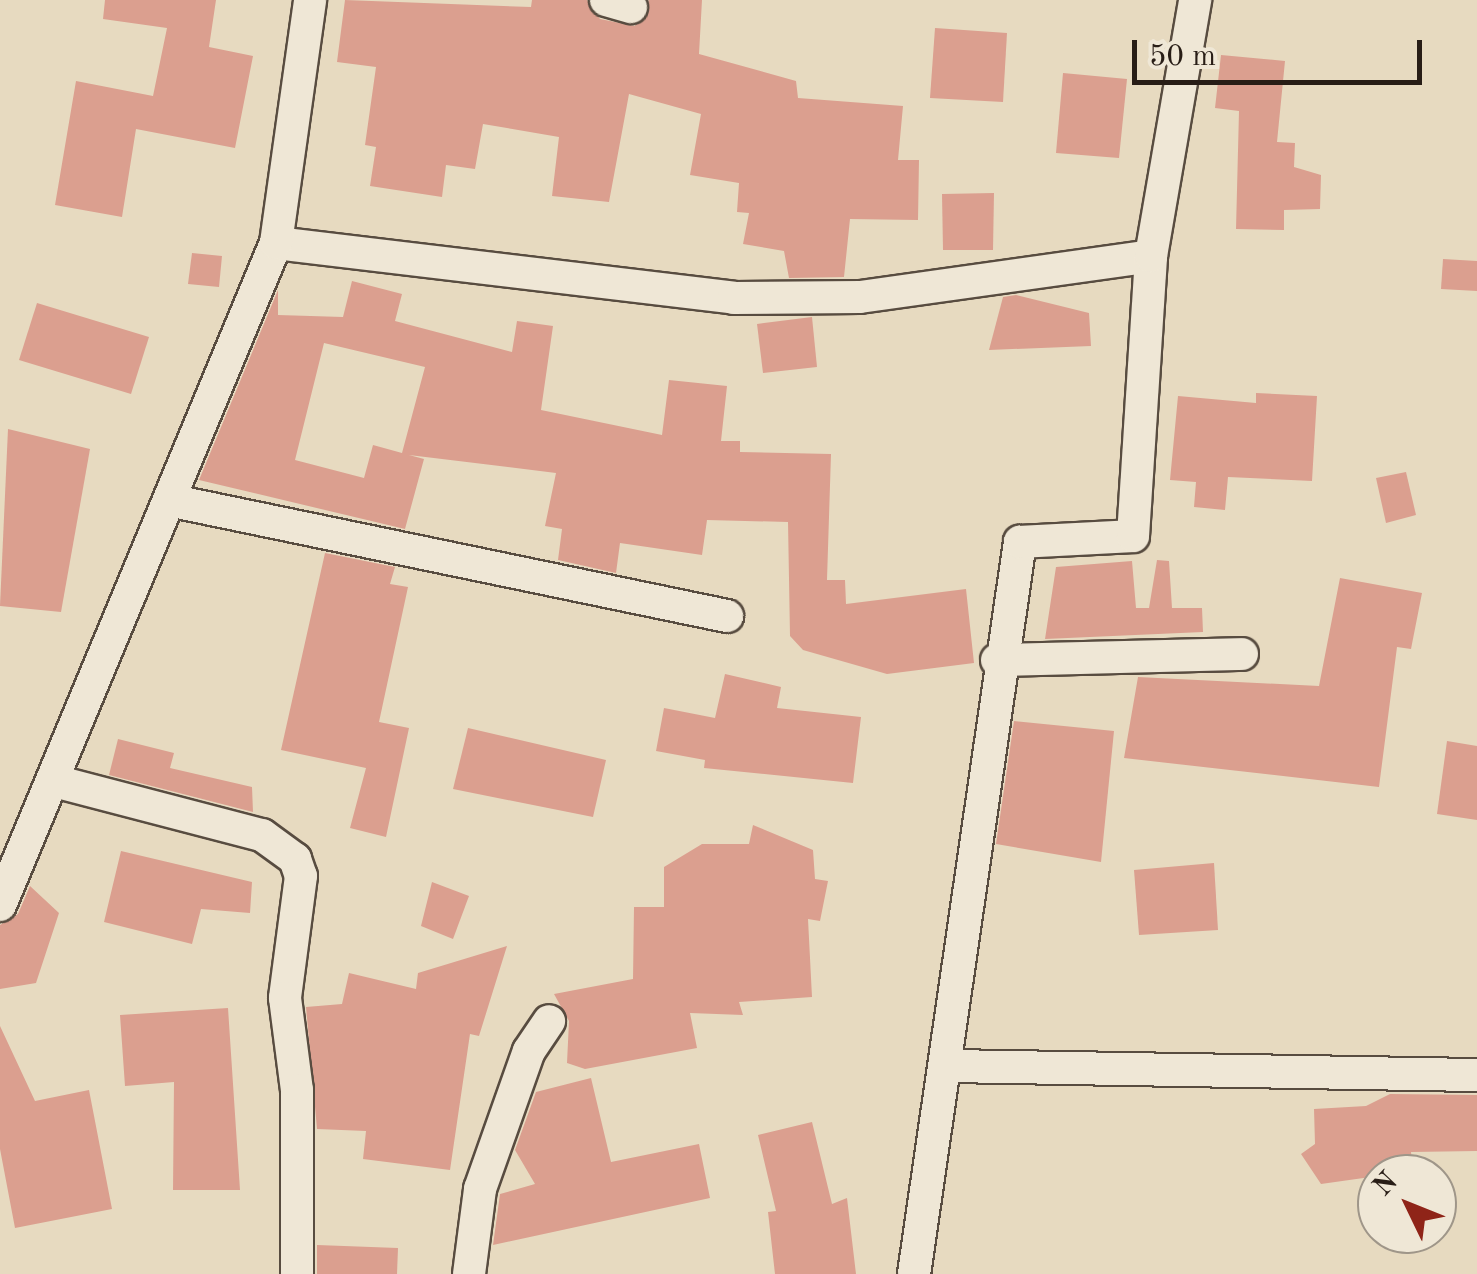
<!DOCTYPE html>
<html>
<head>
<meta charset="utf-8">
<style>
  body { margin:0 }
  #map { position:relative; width:1477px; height:1274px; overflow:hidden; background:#e7dac0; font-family:"Old Standard TT",serif }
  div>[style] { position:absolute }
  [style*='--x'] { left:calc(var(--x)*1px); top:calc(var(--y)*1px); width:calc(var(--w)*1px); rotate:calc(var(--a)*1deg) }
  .building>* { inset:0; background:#db9f8f }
  .roads { filter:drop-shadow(2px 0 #584c40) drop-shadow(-2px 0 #584c40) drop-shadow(0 2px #584c40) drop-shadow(0 -2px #584c40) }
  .minor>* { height:32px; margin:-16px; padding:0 16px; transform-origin:16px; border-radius:16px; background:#efe7d6 }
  span { translate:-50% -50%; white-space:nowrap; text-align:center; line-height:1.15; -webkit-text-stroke:10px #efe7d6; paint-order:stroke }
  .north { position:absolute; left:1357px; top:1154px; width:100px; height:100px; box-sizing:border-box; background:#efe7d6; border:2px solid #9f9689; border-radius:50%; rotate:313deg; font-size:28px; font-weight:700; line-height:40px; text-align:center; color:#281d16 }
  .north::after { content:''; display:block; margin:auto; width:35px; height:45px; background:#8f2418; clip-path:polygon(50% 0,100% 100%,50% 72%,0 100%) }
  .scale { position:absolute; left:1132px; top:40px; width:290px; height:45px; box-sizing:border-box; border:5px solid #281d16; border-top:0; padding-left:12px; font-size:30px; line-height:35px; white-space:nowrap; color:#281d16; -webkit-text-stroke:8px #efe7d6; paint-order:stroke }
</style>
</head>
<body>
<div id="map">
  <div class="building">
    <i style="clip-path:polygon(105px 0,216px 0,209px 47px,253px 56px,235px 148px,136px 129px,122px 217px,55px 205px,76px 81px,153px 96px,167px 28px,103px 19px)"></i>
    <i style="clip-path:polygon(345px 0,531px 7px,532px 0,587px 0,600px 19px,635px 26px,649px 0,702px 0,699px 54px,796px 81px,798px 98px,903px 106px,898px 160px,919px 160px,918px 220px,850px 219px,844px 277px,789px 278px,784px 251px,743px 244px,749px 213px,737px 212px,739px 183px,690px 175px,701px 114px,629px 94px,609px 202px,552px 196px,559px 137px,483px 124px,475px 169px,446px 165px,442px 197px,370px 186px,376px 147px,365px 145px,376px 67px,337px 62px)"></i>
    <i style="clip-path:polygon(935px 28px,1007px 33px,1003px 102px,930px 98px)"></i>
    <i style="clip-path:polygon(1221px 55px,1285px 61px,1277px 142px,1295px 143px,1294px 167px,1321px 175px,1320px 209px,1284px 210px,1284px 230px,1236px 229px,1239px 111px,1215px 108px)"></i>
    <i style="clip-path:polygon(1063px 73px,1127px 79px,1119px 158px,1056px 153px)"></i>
    <i style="clip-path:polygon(994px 193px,993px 250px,943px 250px,942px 194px)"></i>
    <i style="clip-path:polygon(192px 253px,222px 256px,219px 287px,188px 284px)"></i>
    <i style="clip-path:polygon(1443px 259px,1477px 261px,1477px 291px,1441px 289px)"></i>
    <i style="clip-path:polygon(evenodd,352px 281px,402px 294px,395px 321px,512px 352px,517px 321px,553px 326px,541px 410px,662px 435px,669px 380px,727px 386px,721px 441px,740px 441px,740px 452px,831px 454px,827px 580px,845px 580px,846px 604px,966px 589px,974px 663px,887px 674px,803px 650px,790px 636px,788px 522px,707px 520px,702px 555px,620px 543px,616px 573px,558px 560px,562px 529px,545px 526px,556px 473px,409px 455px,424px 459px,405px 529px,199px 480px,278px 290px,278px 315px,343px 317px,352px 281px,324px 343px,425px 367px,402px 453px,373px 445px,364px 478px,295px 460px,324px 343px)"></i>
    <i style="clip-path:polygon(1016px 295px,1089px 313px,1091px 346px,989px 350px,1003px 297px)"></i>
    <i style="clip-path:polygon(37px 303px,149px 337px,131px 394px,19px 360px)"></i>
    <i style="clip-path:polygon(812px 317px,817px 367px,763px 373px,757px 324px)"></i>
    <i style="clip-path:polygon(1256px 393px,1317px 396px,1312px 481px,1228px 477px,1225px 510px,1194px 507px,1196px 482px,1170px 480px,1178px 396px,1256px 403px)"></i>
    <i style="clip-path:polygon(8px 429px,90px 449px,61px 612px,0 606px)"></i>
    <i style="clip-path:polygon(1406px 472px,1416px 515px,1386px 523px,1376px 478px)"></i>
    <i style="clip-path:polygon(325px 553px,395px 567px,390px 584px,408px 587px,379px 722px,409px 728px,386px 837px,350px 828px,366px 768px,281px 750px)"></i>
    <i style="clip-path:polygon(1157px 560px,1169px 561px,1172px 608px,1202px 608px,1203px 632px,1045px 639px,1056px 567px,1132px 561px,1136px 608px,1149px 608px)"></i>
    <i style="clip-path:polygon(1340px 578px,1422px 593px,1411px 649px,1397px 647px,1379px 787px,1124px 758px,1138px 677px,1319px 686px)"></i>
    <i style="clip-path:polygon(725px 674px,781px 687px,777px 708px,861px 717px,853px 783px,704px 768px,705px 760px,656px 751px,664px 708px,715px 718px)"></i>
    <i style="clip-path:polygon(1014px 721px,1114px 731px,1101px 862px,996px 844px)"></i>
    <i style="clip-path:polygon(468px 728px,606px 760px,593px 817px,453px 789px)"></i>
    <i style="clip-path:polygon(118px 739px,174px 753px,170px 768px,252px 787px,253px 812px,109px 775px)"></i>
    <i style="clip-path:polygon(1447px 741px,1477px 746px,1477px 820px,1437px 814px)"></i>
    <i style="clip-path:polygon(753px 825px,813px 850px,815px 879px,828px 881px,820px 921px,808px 919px,812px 997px,739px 1002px,743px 1015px,690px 1013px,697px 1048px,585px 1069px,567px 1063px,569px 1021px,554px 994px,633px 979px,634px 907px,664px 907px,664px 867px,702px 844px,749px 844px)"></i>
    <i style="clip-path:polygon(121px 851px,252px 882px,250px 913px,201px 909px,192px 944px,104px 922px)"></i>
    <i style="clip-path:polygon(1214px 863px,1218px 930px,1139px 935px,1134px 870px)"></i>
    <i style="clip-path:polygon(432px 882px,469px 896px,453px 939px,421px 926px)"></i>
    <i style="clip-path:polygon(30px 886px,59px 913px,36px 983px,0 989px,0 925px,18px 914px)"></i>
    <i style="clip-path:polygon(507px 946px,479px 1036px,470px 1034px,450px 1170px,363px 1159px,366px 1131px,317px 1129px,306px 1007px,342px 1004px,349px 973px,416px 989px,418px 973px)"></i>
    <i style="clip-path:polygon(228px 1008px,240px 1190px,173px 1190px,174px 1082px,125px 1086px,120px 1015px)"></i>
    <i style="clip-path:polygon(0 1026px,35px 1101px,89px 1090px,112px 1209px,15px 1228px,0 1149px)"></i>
    <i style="clip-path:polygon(591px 1078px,611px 1162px,699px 1144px,710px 1198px,493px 1245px,500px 1194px,535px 1184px,515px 1150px,536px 1092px)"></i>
    <i style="clip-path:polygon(1390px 1094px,1477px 1095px,1477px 1151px,1411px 1152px,1413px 1171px,1321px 1184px,1301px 1154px,1315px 1144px,1314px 1109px,1366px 1106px)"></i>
    <i style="clip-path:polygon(812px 1122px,832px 1204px,847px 1198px,856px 1274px,775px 1274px,768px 1212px,776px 1211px,758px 1135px)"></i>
    <i style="clip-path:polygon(317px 1245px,398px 1248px,397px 1274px,317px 1274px)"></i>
  </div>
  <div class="roads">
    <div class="minor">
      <i style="--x:606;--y:0;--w:26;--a:16"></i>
      <i style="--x:276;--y:243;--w:461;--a:6.8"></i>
      <i style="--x:734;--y:298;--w:126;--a:-0.5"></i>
      <i style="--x:860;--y:297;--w:294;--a:-8"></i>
      <i style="--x:173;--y:501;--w:566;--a:11.73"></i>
      <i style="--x:997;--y:660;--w:245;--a:-1.4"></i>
      <i style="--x:58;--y:782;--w:211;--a:14.6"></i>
      <i style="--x:262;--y:835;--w:41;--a:36"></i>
      <i style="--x:295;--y:859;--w:18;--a:71"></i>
      <i style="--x:301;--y:876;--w:123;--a:97.5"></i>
      <i style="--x:285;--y:998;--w:93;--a:82.6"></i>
      <i style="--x:297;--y:1090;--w:184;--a:90"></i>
      <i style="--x:0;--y:905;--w:717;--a:-67.37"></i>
      <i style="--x:276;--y:243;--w:245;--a:-82"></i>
      <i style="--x:949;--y:1066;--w:528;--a:0.98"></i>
      <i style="--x:469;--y:1274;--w:86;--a:-82.6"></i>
      <i style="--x:480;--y:1189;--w:146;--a:-70.5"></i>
      <i style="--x:529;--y:1051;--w:36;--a:-56"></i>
      <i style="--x:914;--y:1274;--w:740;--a:-81.76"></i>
      <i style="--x:1020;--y:542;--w:113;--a:-3"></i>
      <i style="--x:1133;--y:536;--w:281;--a:-86.3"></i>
      <i style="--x:1151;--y:256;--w:260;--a:-80.2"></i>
    </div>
  </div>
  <div class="north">N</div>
  <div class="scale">50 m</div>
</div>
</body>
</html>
